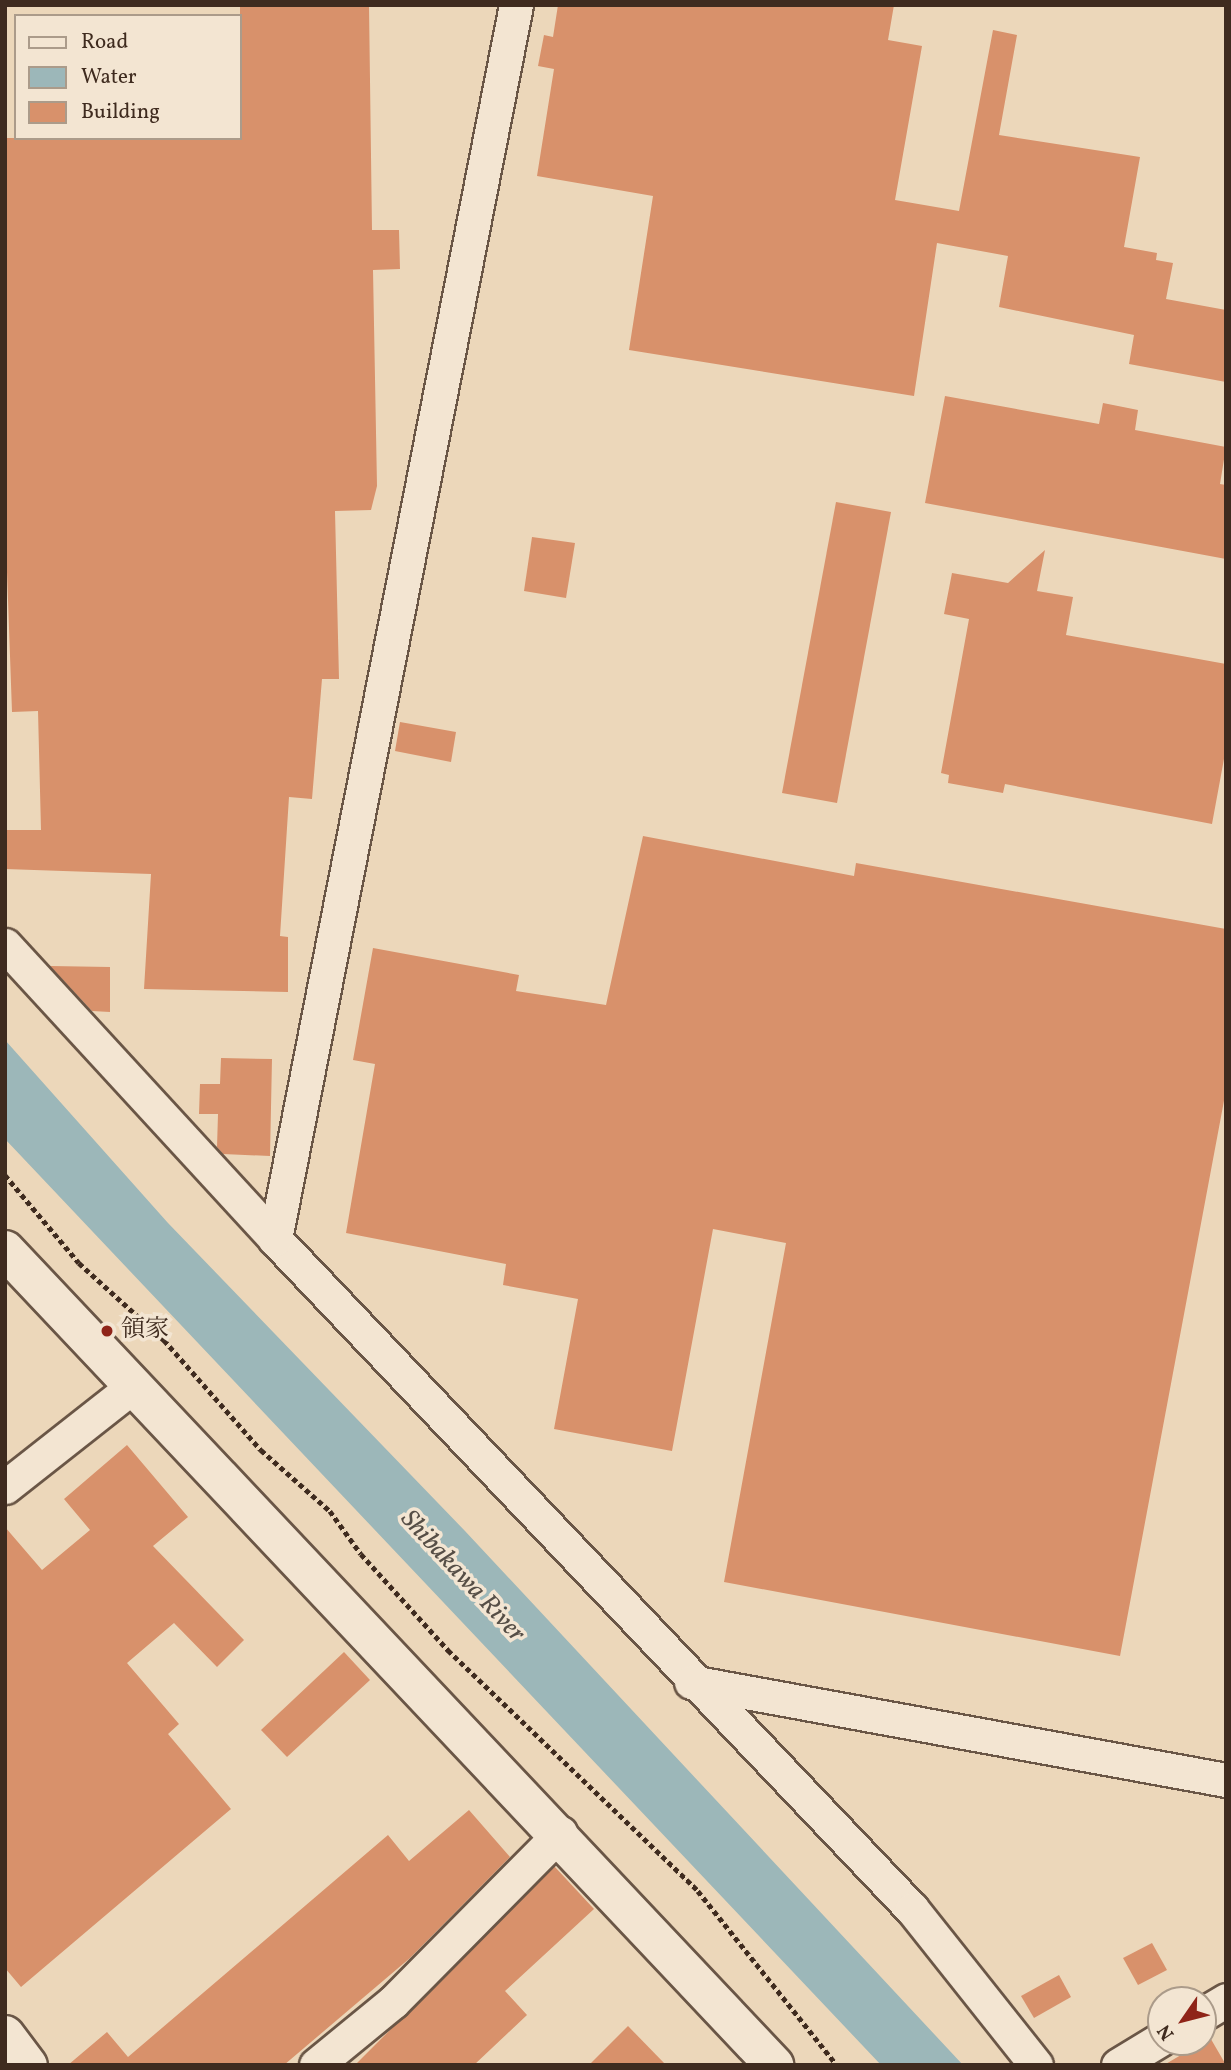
<!DOCTYPE html>
<html>
<head>
<meta charset="utf-8">
<style>
  body { margin:0 }
  #map { position:relative; width:1231px; height:2070px; overflow:hidden; background:#ecd7ba; font-family:Vollkorn,"Noto Serif JP",serif }
  div>[style] { position:absolute }
  [style*='--x'] { left:calc(var(--x)*1px); top:calc(var(--y)*1px); width:calc(var(--w)*1px); rotate:calc(var(--a)*1deg) }
  .water>* { inset:0; background:#9cb7b9 }
  .building>* { inset:0; background:#d8916b }
  .path>* { height:4.5px; margin-top:-2.25px; transform-origin:0; background:repeating-linear-gradient(90deg,#3f2b1f 0 5px,transparent 0 8.5px) }
  .roads { filter:drop-shadow(2px 0 #6a5646) drop-shadow(-2px 0 #6a5646) drop-shadow(0 2px #6a5646) drop-shadow(0 -2px #6a5646) }
  .minor>* { height:33px; margin:-16.5px; padding:0 16.5px; transform-origin:16.5px; border-radius:16.5px; background:#f3e5d2 }
  .tertiary>* { height:38px; margin:-19px; padding:0 19px; transform-origin:19px; border-radius:19px; background:#f3e5d2 }
  .dots>* { width:19px; height:19px; translate:-50% -50%; box-sizing:border-box; border:4px solid #f3e5d2; border-radius:50% }
  span { translate:-50% -50%; white-space:nowrap; text-align:center; line-height:1.15; -webkit-text-stroke:7px #f3e5d2; paint-order:stroke }
  .poi-label { font-size:24px; color:#3f2b1f }
  .left { translate:0 -50%; text-align:left }
  .water-label { font-size:26px; color:#564e46; font-style:italic }
  .frame { position:absolute; inset:0; border:7px solid #3f2b1f; pointer-events:none }
  .legend { position:absolute; left:14px; top:14px; width:228px; height:126px; box-sizing:border-box; background:#f3e5d2; border:2px solid #ab9b8a; margin:0; padding:9px 12px; list-style:none; font-size:21px; color:#3f2b1f }
  .legend li { display:flex; align-items:center; gap:14px; height:35px }
  .legend b { width:35px; border:2px solid #ab9b8a }
  .north { position:absolute; left:1147px; top:1986px; width:70px; height:70px; box-sizing:border-box; background:#f3e5d2; border:2px solid #ab9b8a; border-radius:50%; rotate:235deg; font-size:19px; font-weight:700; line-height:28px; text-align:center; color:#3f2b1f }
  .north::after { content:''; display:block; margin:auto; width:24px; height:32px; background:#8f2418; clip-path:polygon(50% 0,100% 100%,50% 72%,0 100%) }
</style>
</head>
<body>
<div id="map">
  <div class="water">
    <i style="clip-path:polygon(5px 1040px,168px 1223px,465px 1531px,963px 2065px,881px 2065px,5px 1139px)"></i>
  </div>
  <div class="building">
    <i style="clip-path:polygon(240px 5px,369px 5px,372px 230px,399px 230px,400px 269px,373px 270px,377px 486px,371px 510px,335px 511px,339px 679px,322px 679px,312px 799px,289px 797px,280px 936px,288px 937px,288px 992px,144px 989px,151px 874px,5px 869px,5px 830px,41px 830px,38px 711px,12px 712px,5px 516px,5px 138px,240px 138px)"></i>
    <i style="clip-path:polygon(558px 5px,894px 5px,888px 40px,922px 46px,895px 200px,959px 211px,993px 30px,1017px 35px,999px 135px,1140px 157px,1124px 247px,1157px 253px,1156px 260px,1173px 263px,1166px 299px,1226px 310px,1226px 382px,1129px 364px,1134px 335px,999px 307px,1008px 256px,937px 243px,914px 396px,629px 350px,653px 196px,537px 176px,554px 69px,538px 66px,544px 35px,553px 37px)"></i>
    <i style="clip-path:polygon(945px 396px,1099px 424px,1103px 403px,1138px 410px,1135px 430px,1226px 447px,1220px 484px,1226px 485px,1226px 559px,925px 503px)"></i>
    <i style="clip-path:polygon(836px 502px,891px 512px,837px 803px,782px 793px)"></i>
    <i style="clip-path:polygon(532px 537px,575px 543px,566px 598px,524px 591px)"></i>
    <i style="clip-path:polygon(1045px 550px,1037px 591px,1073px 597px,1066px 635px,1226px 664px,1226px 748px,1212px 824px,1005px 784px,1003px 793px,948px 783px,949px 775px,941px 773px,969px 619px,944px 614px,952px 573px,1008px 583px)"></i>
    <i style="clip-path:polygon(400px 722px,456px 732px,451px 762px,395px 751px)"></i>
    <i style="clip-path:polygon(643px 836px,854px 876px,856px 863px,1226px 929px,1226px 1090px,1120px 1656px,724px 1582px,786px 1243px,713px 1229px,672px 1451px,554px 1429px,578px 1299px,503px 1285px,506px 1264px,346px 1233px,375px 1064px,353px 1060px,373px 948px,519px 975px,516px 991px,606px 1005px)"></i>
    <i style="clip-path:polygon(50px 966px,110px 967px,110px 1012px,92px 1011px)"></i>
    <i style="clip-path:polygon(221px 1058px,272px 1059px,270px 1156px,223px 1154px,217px 1147px,218px 1114px,199px 1114px,200px 1084px,220px 1084px)"></i>
    <i style="clip-path:polygon(127px 1445px,188px 1517px,153px 1546px,244px 1640px,217px 1667px,174px 1623px,127px 1663px,179px 1724px,168px 1734px,231px 1809px,21px 1987px,5px 1968px,5px 1527px,42px 1570px,90px 1530px,64px 1499px)"></i>
    <i style="clip-path:polygon(344px 1652px,370px 1680px,287px 1757px,261px 1730px)"></i>
    <i style="clip-path:polygon(469px 1810px,510px 1857px,410px 1958px,284px 2065px,68px 2065px,107px 2032px,128px 2057px,388px 1835px,409px 1861px)"></i>
    <i style="clip-path:polygon(554px 1866px,594px 1909px,505px 1991px,527px 2015px,474px 2065px,355px 2065px)"></i>
    <i style="clip-path:polygon(1152px 1943px,1167px 1970px,1138px 1985px,1123px 1958px)"></i>
    <i style="clip-path:polygon(1059px 1975px,1071px 1997px,1034px 2018px,1021px 1996px)"></i>
    <i style="clip-path:polygon(628px 2026px,666px 2065px,589px 2065px)"></i>
    <i style="clip-path:polygon(1208px 2034px,1226px 2065px,1164px 2065px,1203px 2042px)"></i>
  </div>
  <div class="path">
    <i style="--x:5;--y:1175;--w:115;--a:49.9"></i>
    <i style="--x:79;--y:1263;--w:115;--a:42.2"></i>
    <i style="--x:164;--y:1340;--w:147;--a:48.6"></i>
    <i style="--x:261;--y:1450;--w:92;--a:41.5"></i>
    <i style="--x:330;--y:1511;--w:53;--a:54.2"></i>
    <i style="--x:361;--y:1554;--w:130;--a:47.8"></i>
    <i style="--x:448;--y:1650;--w:347;--a:43.9"></i>
    <i style="--x:698;--y:1891;--w:223;--a:51.4"></i>
  </div>
  <div class="roads">
    <div class="minor">
      <i style="--x:5;--y:945;--w:399;--a:47.4"></i>
      <i style="--x:275;--y:1239;--w:924;--a:46.45"></i>
      <i style="--x:912;--y:1909;--w:199;--a:51.5"></i>
      <i style="--x:275;--y:1239;--w:1257;--a:-78.95"></i>
      <i style="--x:5;--y:1487;--w:162;--a:-38.2"></i>
      <i style="--x:691;--y:1682;--w:544;--a:10.38"></i>
      <i style="--x:1203;--y:2014;--w:27;--a:-31"></i>
      <i style="--x:316;--y:2065;--w:99;--a:-39.3"></i>
      <i style="--x:393;--y:2002;--w:238;--a:-45.3"></i>
      <i style="--x:1118;--y:2065;--w:50;--a:-31.2"></i>
    </div>
    <div class="tertiary">
      <i style="--x:5;--y:1250;--w:1121;--a:46.66"></i>
      <i style="--x:5;--y:2035;--w:38;--a:53"></i>
    </div>
  </div>
  <div class="dots">
    <i style="left:107px;top:1331px;background:#8f2418"></i>
  </div>
  <div class="poi-label">
    <span class="left" style="left:121px;top:1331px">領家</span>
  </div>
  <div class="water-label">
    <span style="left:462px;top:1577px;rotate:47deg">Shibakawa River</span>
  </div>
  <div class="frame"></div>
  <ul class="legend">
  <li><b style="height:9px;background:#f3e5d2"></b>Road</li>
  <li><b style="height:19px;background:#9cb7b9"></b>Water</li>
  <li><b style="height:19px;background:#d8916b"></b>Building</li>
  </ul>
  <div class="north">N</div>
</div>
</body>
</html>
